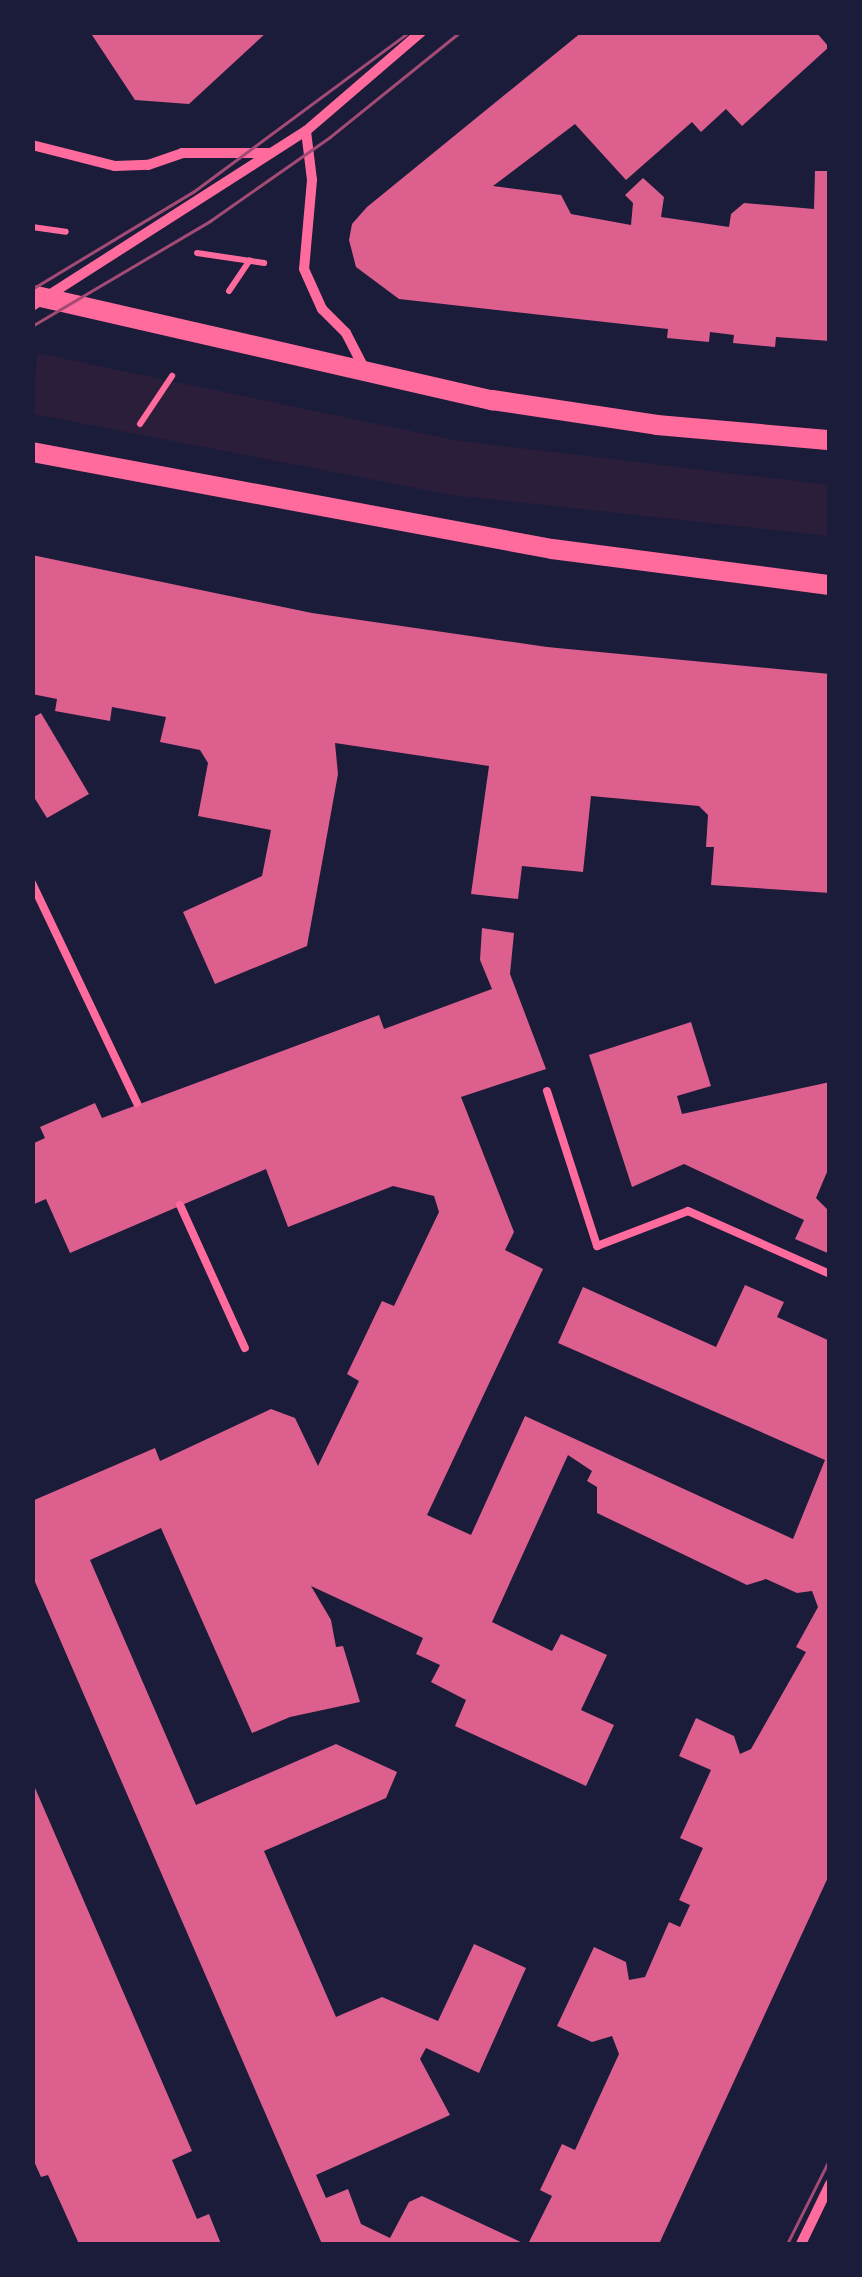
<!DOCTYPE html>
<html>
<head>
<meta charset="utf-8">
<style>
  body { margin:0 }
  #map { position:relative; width:862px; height:2277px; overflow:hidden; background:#1b1b3a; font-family:"Source Serif 4",serif }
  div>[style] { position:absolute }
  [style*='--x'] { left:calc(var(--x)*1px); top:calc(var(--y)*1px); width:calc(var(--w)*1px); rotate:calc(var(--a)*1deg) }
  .green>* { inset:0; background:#2a1e3b }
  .building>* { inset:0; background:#dd5f8e }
  .path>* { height:6px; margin:-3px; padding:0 3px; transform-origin:3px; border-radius:3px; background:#ff6b9d }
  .service>* { height:8px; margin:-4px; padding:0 4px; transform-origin:4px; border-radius:4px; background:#ff6b9d }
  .minor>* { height:10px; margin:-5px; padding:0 5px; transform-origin:5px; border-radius:5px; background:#ff6b9d }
  .secondary>* { height:20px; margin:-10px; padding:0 10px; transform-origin:10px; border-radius:10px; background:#ff6b9d }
  .tram>* { height:2.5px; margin:-1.25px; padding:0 1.25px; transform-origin:1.25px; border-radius:1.25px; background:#a44b75 }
  span { translate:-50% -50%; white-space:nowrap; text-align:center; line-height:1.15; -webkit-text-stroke:10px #1b1b3a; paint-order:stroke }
  .frame { position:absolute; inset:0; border:35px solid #1b1b3a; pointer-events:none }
</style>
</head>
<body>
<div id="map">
  <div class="green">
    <i style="clip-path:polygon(37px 353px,454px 440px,829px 485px,829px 536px,452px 495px,33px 414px)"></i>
  </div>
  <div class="building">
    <i style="clip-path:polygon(90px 32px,267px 32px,189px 104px,135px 100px)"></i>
    <i style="clip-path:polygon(582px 32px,816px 32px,829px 47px,742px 126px,726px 109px,701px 132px,692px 122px,626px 180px,575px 124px,493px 186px,561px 195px,571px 214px,631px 225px,633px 203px,625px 195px,643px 178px,664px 197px,661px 217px,729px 227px,731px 214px,744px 203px,814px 209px,815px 171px,830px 171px,830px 341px,776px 337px,775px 347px,733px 343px,734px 335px,710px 332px,709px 342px,667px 338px,668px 329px,399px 299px,356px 267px,349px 240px,352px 224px,367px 207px)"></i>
    <i style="clip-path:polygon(32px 555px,312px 613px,547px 647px,830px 674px,830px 893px,711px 885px,714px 847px,706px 847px,708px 815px,699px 806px,591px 796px,583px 872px,522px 866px,518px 899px,471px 894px,489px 766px,335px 743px,338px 774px,307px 946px,215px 984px,183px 912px,262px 876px,271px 830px,198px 816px,208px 763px,200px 750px,160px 742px,166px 717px,112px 707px,110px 721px,55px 711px,57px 699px,32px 694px)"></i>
    <i style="clip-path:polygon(41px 713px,89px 794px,47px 818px,32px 794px,32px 718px)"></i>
    <i style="clip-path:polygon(482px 928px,514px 933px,510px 974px,546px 1069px,461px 1097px,514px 1232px,505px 1250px,543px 1269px,427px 1515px,471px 1535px,525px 1416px,793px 1539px,825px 1460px,558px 1343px,583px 1287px,716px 1347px,745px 1285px,784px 1302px,777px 1317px,830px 1341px,830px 1873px,659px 2244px,528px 2244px,552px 2196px,540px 2190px,562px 2144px,575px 2150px,619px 2054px,612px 2036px,592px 2042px,557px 2026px,594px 1947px,626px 1962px,629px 1980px,645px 1977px,669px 1922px,680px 1927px,690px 1905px,679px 1900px,703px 1848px,680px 1838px,711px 1770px,679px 1756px,696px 1718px,734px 1736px,740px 1754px,751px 1749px,806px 1652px,796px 1647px,818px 1607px,812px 1591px,797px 1593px,766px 1579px,747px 1585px,597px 1513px,597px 1487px,587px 1481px,592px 1471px,568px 1455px,492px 1622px,552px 1651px,561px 1634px,607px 1655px,581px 1710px,614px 1725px,586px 1786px,455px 1726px,466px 1700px,431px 1682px,440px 1665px,416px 1654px,423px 1638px,311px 1586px,331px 1620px,336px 1647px,343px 1646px,360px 1702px,290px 1717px,252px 1733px,161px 1528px,90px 1560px,196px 1805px,336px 1744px,397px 1772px,386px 1798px,264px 1851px,336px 2017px,382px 1997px,438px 2021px,474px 1944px,526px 1968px,479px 2073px,426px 2048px,420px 2059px,450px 2115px,316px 2175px,326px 2198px,348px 2189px,361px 2224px,390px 2238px,409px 2202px,422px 2196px,525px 2244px,322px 2244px,32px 1575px,32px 1501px,155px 1448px,160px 1461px,271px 1409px,295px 1418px,318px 1466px,359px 1381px,347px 1374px,382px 1301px,394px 1306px,439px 1212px,434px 1196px,393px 1186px,288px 1227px,266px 1169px,70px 1253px,46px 1199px,32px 1205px,32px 1144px,45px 1138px,40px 1127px,95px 1103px,102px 1118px,379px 1015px,384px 1029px,492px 989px,480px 960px)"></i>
    <i style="clip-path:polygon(691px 1022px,711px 1086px,677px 1096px,682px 1114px,830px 1082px,830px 1165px,816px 1198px,830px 1212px,830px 1254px,795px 1239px,804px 1220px,684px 1164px,632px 1187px,589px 1055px)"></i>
    <i style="clip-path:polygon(32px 1781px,192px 2151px,172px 2160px,197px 2219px,209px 2214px,221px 2244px,79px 2244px,48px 2175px,41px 2177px,32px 2157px)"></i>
  </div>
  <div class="path">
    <i style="--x:32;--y:227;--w:34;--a:8"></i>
    <i style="--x:197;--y:253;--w:68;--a:8.5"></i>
    <i style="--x:229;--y:291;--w:37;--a:-56"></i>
    <i style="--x:140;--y:424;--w:58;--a:-56.3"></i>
  </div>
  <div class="service">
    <i style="--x:32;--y:883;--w:244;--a:64.5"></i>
    <i style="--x:547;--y:1091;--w:163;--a:72.1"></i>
    <i style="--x:597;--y:1246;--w:97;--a:-21"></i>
    <i style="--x:688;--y:1211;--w:155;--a:23.9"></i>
    <i style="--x:180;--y:1205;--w:157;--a:65.6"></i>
  </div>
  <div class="minor">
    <i style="--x:306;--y:131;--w:49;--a:83"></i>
    <i style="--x:312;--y:180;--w:89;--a:95.1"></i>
    <i style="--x:304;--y:269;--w:44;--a:65.8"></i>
    <i style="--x:322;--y:309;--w:34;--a:45"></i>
    <i style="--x:346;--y:333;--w:42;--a:62.8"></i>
    <i style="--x:32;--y:145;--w:86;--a:14.2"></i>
    <i style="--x:115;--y:166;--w:33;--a:-2"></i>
    <i style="--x:148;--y:165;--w:36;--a:-19"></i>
    <i style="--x:182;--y:153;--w:89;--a:0"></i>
    <i style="--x:32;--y:306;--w:325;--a:-32.6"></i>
    <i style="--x:306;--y:131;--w:152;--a:-40.7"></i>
    <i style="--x:801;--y:2244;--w:67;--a:-64.2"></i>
  </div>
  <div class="secondary">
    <i style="--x:32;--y:295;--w:472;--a:12.9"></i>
    <i style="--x:492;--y:400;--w:167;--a:8.6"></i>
    <i style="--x:657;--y:425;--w:174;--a:5"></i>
    <i style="--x:32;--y:452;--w:529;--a:10.57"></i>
    <i style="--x:552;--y:549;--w:280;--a:7.4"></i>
  </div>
  <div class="tram">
    <i style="--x:32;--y:289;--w:188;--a:-31.1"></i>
    <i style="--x:193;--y:192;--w:269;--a:-36.5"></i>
    <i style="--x:32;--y:326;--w:207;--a:-30.5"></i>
    <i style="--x:210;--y:221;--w:146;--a:-35"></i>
    <i style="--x:330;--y:137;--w:167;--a:-38.9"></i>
    <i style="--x:787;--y:2244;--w:96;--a:-63.4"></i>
    <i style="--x:828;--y:2244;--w:4;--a:-63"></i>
  </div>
  <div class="frame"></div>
</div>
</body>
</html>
